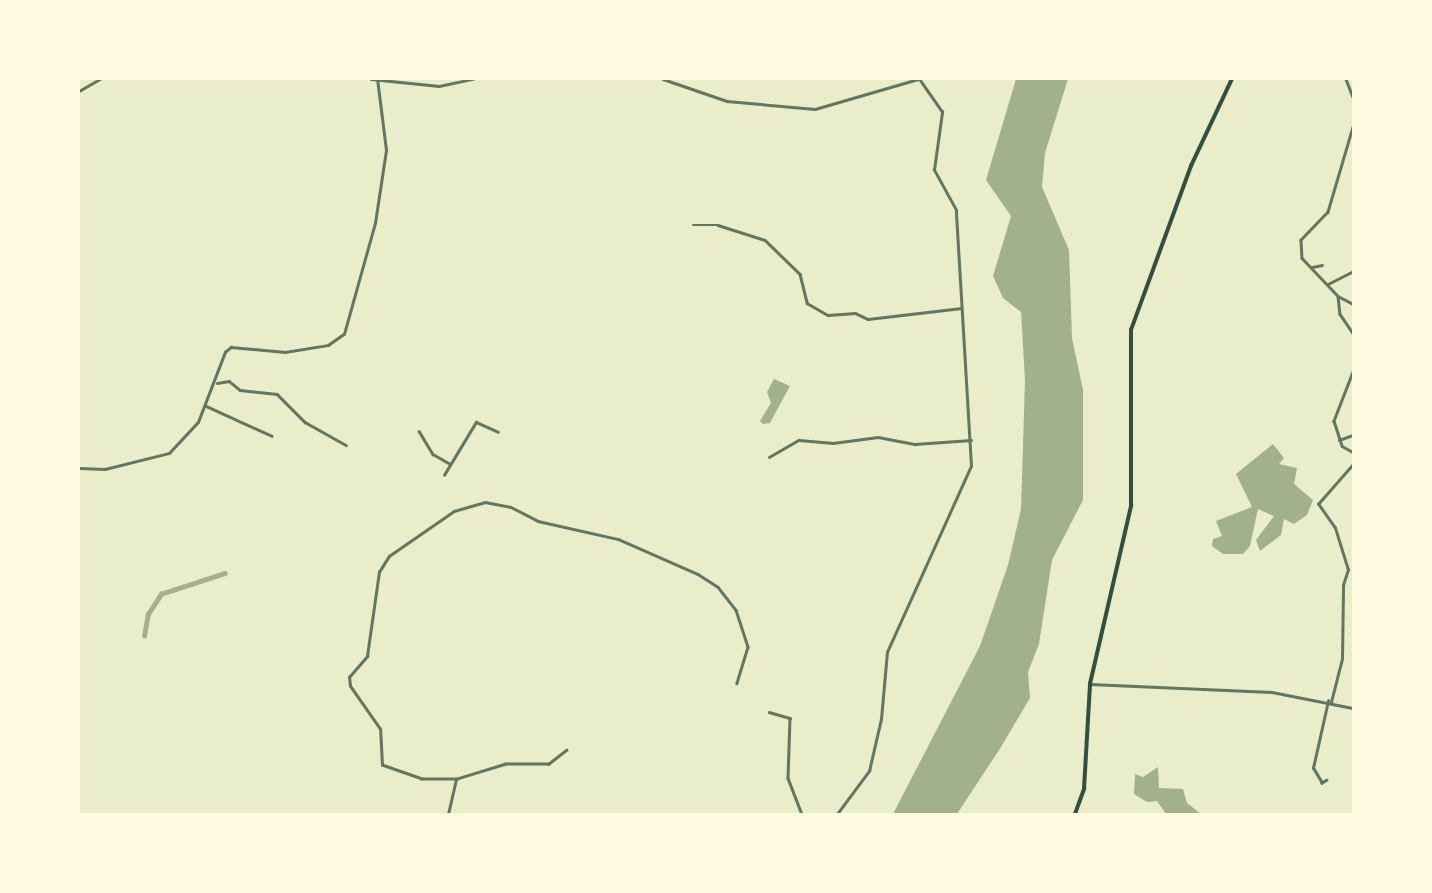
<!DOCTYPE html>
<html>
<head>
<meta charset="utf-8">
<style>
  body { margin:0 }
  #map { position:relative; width:1432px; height:893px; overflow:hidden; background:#e9edc9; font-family:Overpass,sans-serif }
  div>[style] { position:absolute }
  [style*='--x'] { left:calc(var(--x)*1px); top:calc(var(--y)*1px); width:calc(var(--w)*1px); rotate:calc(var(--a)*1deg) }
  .water>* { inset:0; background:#a3b18a }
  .canal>* { height:4.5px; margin:-2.25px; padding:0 2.25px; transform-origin:2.25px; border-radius:2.25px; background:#a3b18a }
  .minor>* { height:2.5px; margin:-1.25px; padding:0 1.25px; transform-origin:1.25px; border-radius:1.25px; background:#617663 }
  .tertiary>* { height:2.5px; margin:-1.25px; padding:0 1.25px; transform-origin:1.25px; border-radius:1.25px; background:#617663 }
  .primary>* { height:3.5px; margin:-1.75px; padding:0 1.75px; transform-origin:1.75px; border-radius:1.75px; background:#344e41 }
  span { translate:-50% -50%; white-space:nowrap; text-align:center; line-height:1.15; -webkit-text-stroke:7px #fefae0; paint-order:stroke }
  .frame { position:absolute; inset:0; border:80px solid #fefae0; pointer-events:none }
</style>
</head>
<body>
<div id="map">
  <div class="water">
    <i style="clip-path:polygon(1016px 79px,1068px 79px,1045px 153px,1042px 187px,1069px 250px,1072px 338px,1083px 390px,1083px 500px,1052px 560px,1039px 644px,1028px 672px,1030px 698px,1001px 747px,957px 814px,893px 814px,980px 646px,1008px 565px,1021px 509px,1025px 380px,1021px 312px,1003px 298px,993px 276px,1011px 216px,986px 180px)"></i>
    <i style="clip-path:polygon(774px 379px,790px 386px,770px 423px,763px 424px,760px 421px,771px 403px,767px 392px)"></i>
    <i style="clip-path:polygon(1273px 444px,1284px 458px,1279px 464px,1297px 468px,1294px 484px,1313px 500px,1307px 515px,1294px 524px,1284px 519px,1281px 535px,1260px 551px,1256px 540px,1274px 516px,1258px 509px,1250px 546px,1243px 554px,1223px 554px,1212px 546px,1213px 539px,1222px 536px,1216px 521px,1252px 507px,1236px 474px)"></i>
    <i style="clip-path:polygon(1158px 767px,1159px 788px,1183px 789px,1187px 803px,1201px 814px,1166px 814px,1157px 801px,1147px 802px,1134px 794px,1135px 774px,1143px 777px)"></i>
  </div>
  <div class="canal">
    <i style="--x:144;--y:636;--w:22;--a:-80"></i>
    <i style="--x:148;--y:614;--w:24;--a:-57"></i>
    <i style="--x:161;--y:594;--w:67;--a:-18.2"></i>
  </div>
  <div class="minor">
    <i style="--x:371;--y:79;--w:68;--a:5.9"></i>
    <i style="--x:439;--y:86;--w:35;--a:-12"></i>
    <i style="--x:663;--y:79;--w:68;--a:19"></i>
    <i style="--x:727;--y:101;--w:88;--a:5.2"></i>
    <i style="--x:815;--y:109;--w:107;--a:-16.2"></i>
    <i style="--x:1346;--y:79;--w:19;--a:69"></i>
    <i style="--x:79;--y:91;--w:24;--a:-30"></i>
    <i style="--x:1353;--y:127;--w:89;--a:106.4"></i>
    <i style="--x:1328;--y:212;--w:39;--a:134"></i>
    <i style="--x:1301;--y:240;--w:18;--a:87"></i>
    <i style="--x:1302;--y:258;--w:52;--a:46.5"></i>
    <i style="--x:1338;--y:296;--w:18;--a:84"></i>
    <i style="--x:1340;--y:314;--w:23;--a:56"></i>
    <i style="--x:693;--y:225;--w:25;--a:0"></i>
    <i style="--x:718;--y:225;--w:49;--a:17.7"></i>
    <i style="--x:765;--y:240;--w:49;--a:44.2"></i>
    <i style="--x:800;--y:274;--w:30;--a:76"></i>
    <i style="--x:807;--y:303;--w:24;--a:30"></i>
    <i style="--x:828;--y:315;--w:27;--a:-4"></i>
    <i style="--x:855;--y:313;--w:14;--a:25"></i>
    <i style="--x:868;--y:319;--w:94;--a:-6.7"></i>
    <i style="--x:1312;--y:267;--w:10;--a:-11"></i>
    <i style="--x:1328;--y:284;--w:28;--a:-27"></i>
    <i style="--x:1338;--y:296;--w:17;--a:28"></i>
    <i style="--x:1353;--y:372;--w:53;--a:111.2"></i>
    <i style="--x:1334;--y:421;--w:26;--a:72"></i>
    <i style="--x:1342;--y:446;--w:13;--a:29"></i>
    <i style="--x:217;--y:383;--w:12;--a:-9"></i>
    <i style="--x:229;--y:381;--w:14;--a:39"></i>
    <i style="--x:240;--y:390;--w:37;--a:6"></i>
    <i style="--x:277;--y:394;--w:40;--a:45"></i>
    <i style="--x:305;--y:422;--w:47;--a:29.3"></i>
    <i style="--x:206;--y:406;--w:72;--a:24.4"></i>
    <i style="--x:419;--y:431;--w:27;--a:59"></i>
    <i style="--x:433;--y:454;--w:20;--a:30"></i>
    <i style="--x:1339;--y:440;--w:15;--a:-20"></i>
    <i style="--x:769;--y:457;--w:34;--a:-30"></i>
    <i style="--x:799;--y:440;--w:34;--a:5"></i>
    <i style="--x:833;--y:443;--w:45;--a:-7.6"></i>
    <i style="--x:878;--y:437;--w:38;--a:11"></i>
    <i style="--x:915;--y:444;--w:56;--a:-4.1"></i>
    <i style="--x:79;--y:468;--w:26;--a:2"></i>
    <i style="--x:105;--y:469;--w:66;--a:-14"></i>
    <i style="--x:169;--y:453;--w:42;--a:-46.9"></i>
    <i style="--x:198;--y:422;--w:75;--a:-68.9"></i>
    <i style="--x:225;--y:352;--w:8;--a:-40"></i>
    <i style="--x:231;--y:347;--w:54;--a:5.3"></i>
    <i style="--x:285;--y:352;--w:44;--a:-9.2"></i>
    <i style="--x:328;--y:345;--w:19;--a:-35"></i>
    <i style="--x:344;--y:334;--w:115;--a:-74.4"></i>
    <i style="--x:375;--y:223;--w:74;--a:-81.4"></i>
    <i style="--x:386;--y:150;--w:72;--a:-97.2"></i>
    <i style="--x:444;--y:475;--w:62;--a:-58.9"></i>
    <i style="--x:476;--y:422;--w:24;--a:24"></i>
    <i style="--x:1090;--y:684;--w:182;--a:2.5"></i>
    <i style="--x:1272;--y:692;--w:83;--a:11.2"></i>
    <i style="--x:1331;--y:702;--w:44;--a:-75.7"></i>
    <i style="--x:1342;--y:659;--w:74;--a:-89.2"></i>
    <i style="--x:1343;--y:585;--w:16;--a:-72"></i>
    <i style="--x:1348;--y:570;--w:44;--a:-107.2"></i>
    <i style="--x:1335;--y:528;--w:29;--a:-125"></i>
    <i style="--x:1318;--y:504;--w:53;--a:-48.8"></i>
    <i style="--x:769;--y:712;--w:22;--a:16"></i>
    <i style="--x:790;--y:718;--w:60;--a:91.9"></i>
    <i style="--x:788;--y:778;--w:39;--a:69"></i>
    <i style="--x:567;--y:750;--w:23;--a:142"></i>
    <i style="--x:549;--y:764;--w:43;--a:180"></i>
    <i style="--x:506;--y:764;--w:51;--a:163"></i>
    <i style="--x:457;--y:779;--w:35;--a:180"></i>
    <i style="--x:422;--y:779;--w:42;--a:-160.7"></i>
    <i style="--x:382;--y:765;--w:36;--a:-93"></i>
    <i style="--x:380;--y:729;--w:52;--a:-124.9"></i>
    <i style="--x:350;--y:686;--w:9;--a:-96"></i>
    <i style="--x:349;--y:677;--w:28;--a:-49"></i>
    <i style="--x:367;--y:656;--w:85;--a:-81.9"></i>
    <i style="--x:379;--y:572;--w:19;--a:-58"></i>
    <i style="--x:389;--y:556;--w:79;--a:-34.7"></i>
    <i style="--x:454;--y:511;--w:32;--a:-16"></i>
    <i style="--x:485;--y:502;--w:26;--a:11"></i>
    <i style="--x:511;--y:507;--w:30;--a:27"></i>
    <i style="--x:538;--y:521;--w:82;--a:12.7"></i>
    <i style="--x:618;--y:539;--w:87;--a:23.6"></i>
    <i style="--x:698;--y:574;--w:24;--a:33"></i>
    <i style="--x:718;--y:587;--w:29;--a:52"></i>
    <i style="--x:736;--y:610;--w:39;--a:72"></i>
    <i style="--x:748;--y:647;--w:38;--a:107"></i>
    <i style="--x:1327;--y:780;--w:6;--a:149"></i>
    <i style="--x:1322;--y:783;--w:17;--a:-121"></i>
    <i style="--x:1313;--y:768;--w:69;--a:-77.4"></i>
    <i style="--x:448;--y:814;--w:35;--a:-77"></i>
  </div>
  <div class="tertiary">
    <i style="--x:837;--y:814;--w:54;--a:-53.3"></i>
    <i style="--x:869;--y:771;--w:53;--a:-77"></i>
    <i style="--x:881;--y:719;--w:67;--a:-84.9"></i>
    <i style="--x:887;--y:652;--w:204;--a:-65.7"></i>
    <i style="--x:971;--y:466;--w:256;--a:-93.4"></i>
    <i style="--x:956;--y:210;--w:46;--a:-118.8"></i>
    <i style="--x:934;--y:170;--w:59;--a:-82.1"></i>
    <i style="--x:942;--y:112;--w:40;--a:-124.9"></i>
  </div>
  <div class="primary">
    <i style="--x:1075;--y:814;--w:27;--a:-70"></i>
    <i style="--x:1084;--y:789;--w:105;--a:-86.7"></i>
    <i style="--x:1090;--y:684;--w:183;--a:-77"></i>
    <i style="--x:1131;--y:506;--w:176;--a:-90"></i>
    <i style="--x:1131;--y:330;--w:175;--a:-69.9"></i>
    <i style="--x:1191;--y:166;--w:96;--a:-64.8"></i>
  </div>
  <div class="frame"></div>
</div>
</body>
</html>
